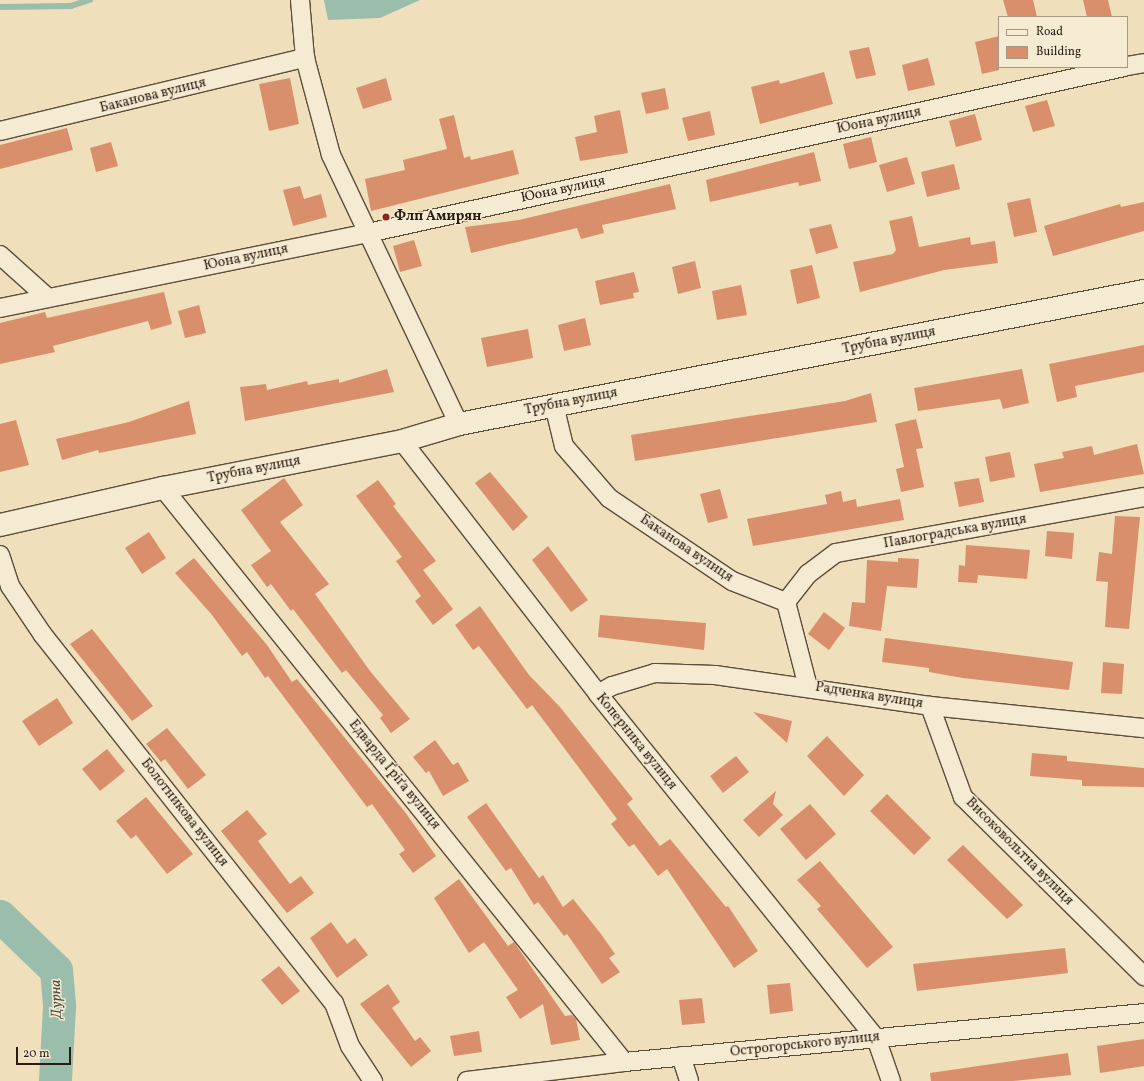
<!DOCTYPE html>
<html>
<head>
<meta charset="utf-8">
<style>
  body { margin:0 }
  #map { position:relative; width:1144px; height:1081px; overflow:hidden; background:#efdfba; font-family:Vollkorn,serif }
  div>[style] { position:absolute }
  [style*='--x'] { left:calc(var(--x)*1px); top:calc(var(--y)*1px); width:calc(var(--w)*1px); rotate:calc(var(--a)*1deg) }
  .water>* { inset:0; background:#9abdac }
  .stream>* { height:5.5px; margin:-2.75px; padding:0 2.75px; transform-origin:2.75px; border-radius:2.75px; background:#9abdac }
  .river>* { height:33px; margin:-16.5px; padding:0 16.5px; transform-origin:16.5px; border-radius:16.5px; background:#9abdac }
  .building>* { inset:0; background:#d98f6c }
  .roads { filter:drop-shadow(1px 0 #5c4d3b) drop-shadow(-1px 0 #5c4d3b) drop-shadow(0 1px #5c4d3b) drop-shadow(0 -1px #5c4d3b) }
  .street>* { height:18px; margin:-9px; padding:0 9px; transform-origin:9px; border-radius:9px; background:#f5ead2 }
  .secondary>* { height:22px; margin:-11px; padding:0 11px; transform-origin:11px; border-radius:11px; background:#f5ead2 }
  .dots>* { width:11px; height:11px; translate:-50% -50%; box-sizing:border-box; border:2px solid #f5ead2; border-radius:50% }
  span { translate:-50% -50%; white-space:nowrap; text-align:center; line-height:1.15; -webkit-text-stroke:3px #f5ead2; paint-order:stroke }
  .street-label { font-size:14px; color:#2b1c11 }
  .poi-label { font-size:14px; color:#2b1c11; font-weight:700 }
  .left { translate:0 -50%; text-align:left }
  .water-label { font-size:15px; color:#4c4c40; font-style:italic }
  .legend { position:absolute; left:998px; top:16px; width:130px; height:52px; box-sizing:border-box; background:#f5ead2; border:1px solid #a49885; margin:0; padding:5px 7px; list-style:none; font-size:12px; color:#2b1c11 }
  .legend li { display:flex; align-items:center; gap:8px; height:20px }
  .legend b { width:20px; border:1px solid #a49885 }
  .scale { position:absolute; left:16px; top:1047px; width:55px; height:18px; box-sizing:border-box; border:2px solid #2b1c11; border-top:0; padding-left:5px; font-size:12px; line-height:14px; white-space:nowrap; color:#2b1c11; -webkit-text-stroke:3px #f5ead2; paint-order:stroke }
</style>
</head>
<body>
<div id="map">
  <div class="water">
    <i style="clip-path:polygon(324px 0,420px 0,380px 18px,328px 20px)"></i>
  </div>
  <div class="stream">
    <i style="--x:0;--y:7;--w:71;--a:-0.8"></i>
    <i style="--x:71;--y:6;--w:20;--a:-18"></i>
  </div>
  <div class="river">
    <i style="--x:0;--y:916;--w:78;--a:44"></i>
    <i style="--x:56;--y:970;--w:36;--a:85"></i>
    <i style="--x:59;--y:1006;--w:75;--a:93.1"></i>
  </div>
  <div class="building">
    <i style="clip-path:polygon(1003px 0,1033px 0,1037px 17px,1008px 17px)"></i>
    <i style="clip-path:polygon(1083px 0,1108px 0,1112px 17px,1087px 17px)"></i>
    <i style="clip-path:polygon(999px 36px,999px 70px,982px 74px,975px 42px)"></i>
    <i style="clip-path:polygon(869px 47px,876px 75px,856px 79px,849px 51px)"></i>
    <i style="clip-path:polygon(928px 58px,935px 85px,908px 91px,902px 65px)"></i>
    <i style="clip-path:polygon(824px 72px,833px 104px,760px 124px,751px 87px,779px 80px,780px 84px)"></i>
    <i style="clip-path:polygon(290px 78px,299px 124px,269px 131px,259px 84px)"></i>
    <i style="clip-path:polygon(386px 78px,392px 100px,363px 109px,356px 88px)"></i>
    <i style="clip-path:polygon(665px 88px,669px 109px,646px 114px,641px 93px)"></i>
    <i style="clip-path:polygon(1047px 100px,1055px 126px,1033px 132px,1025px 106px)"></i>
    <i style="clip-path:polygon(620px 110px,628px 153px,580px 161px,575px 137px,597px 132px,594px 116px)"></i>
    <i style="clip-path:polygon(710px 111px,715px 135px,688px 141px,682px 118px)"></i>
    <i style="clip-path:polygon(975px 114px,982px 140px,956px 147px,949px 121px)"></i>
    <i style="clip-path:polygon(454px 115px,464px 158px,470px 156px,471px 160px,513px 150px,519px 174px,371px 211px,365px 179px,405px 170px,403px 160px,447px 149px,439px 119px)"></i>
    <i style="clip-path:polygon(67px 128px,73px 150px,0 169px,0 145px)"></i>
    <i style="clip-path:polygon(871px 137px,877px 162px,849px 169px,843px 144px)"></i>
    <i style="clip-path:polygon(111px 142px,118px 166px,96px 172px,90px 148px)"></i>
    <i style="clip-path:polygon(814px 152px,821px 181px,799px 186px,798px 182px,710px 202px,706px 180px)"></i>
    <i style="clip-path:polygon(907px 157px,915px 184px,887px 192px,879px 165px)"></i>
    <i style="clip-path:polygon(954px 164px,960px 189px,927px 197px,921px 172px)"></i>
    <i style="clip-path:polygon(670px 184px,676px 209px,602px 225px,604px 233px,581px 239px,577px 228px,471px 253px,465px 227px,519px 220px)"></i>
    <i style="clip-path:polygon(300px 186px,304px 199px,321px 194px,327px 217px,293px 226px,283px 190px)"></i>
    <i style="clip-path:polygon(1030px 198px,1037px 232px,1014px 237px,1007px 203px)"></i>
    <i style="clip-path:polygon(1144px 202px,1144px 231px,1053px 256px,1044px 226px,1120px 204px,1121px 207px)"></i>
    <i style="clip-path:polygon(912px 216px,919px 247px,970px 237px,971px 245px,995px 241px,998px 263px,944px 270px,860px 292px,853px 262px,893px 254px,896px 250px,889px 221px)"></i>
    <i style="clip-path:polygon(831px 224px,838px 248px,816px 254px,809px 229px)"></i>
    <i style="clip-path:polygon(414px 240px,422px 266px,400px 272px,393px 246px)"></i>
    <i style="clip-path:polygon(695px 261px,701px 288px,678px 294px,672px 267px)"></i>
    <i style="clip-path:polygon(812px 265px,820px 298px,797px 304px,790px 270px)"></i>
    <i style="clip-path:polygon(634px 272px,639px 292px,633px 293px,634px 298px,600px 305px,595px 281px)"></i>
    <i style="clip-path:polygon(741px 285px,747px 315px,717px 320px,712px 291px)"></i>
    <i style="clip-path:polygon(164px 292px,172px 324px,151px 330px,148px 321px,53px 346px,55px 352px,0 364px,0 323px,45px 312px,47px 318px)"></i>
    <i style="clip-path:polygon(199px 305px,206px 333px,185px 338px,178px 311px)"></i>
    <i style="clip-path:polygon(585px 318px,591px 345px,564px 351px,558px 325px)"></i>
    <i style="clip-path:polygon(528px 329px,533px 358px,487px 367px,481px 338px)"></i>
    <i style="clip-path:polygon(1144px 345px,1144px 372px,1075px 386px,1077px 397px,1057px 402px,1049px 364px)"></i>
    <i style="clip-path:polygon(387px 369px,394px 392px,245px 421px,240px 387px,266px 384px,267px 390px,307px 381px,308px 385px,339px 379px,339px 383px)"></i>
    <i style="clip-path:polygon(1022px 369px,1029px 403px,1003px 409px,1000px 399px,918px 411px,914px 388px)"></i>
    <i style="clip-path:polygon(871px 393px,877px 422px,635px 461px,631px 435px,845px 401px)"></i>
    <i style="clip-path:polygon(189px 401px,196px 434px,99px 453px,98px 450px,62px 460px,56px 439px,129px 422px)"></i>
    <i style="clip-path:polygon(916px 419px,923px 448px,916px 449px,924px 487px,901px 492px,896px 469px,904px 467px,895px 424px)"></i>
    <i style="clip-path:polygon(16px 420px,29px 465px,0 472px,0 424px)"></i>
    <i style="clip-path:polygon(1137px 444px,1144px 474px,1040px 492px,1034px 464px,1064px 458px,1062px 452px,1092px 446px,1094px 455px)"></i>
    <i style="clip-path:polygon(1010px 452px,1015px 477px,990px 482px,985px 457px)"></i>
    <i style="clip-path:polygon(490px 472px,528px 517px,513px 531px,475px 483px)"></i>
    <i style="clip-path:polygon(284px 478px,303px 505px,280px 522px,329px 584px,315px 594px,370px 671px,410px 719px,391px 733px,380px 718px,383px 715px,346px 670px,342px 673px,293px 609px,291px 611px,271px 584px,267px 587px,251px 565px,271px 551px,241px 510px)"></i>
    <i style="clip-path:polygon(979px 478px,984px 502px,959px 507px,954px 482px)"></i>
    <i style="clip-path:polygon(378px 480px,396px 504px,393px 506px,436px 561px,423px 570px,453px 609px,433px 625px,415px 601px,421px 596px,396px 561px,402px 557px,356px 496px)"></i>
    <i style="clip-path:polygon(720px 489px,728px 518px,708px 523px,700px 494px)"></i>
    <i style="clip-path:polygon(841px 491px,843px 502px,856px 499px,857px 507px,900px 499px,904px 520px,753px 546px,747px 519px,827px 504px,825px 495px)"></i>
    <i style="clip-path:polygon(1115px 516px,1140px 517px,1129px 629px,1105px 627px,1108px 582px,1096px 581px,1099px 552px,1112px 554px)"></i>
    <i style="clip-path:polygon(1047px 531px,1074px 533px,1072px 559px,1045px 556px)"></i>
    <i style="clip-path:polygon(149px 532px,166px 558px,142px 574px,125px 548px)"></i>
    <i style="clip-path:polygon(966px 545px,1030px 550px,1027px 579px,978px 575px,977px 583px,958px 582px,959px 565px,965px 566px)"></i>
    <i style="clip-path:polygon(548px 546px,588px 600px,571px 612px,532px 560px)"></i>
    <i style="clip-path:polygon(194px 558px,267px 645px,292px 682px,297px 679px,405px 812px,436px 856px,413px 873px,399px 854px,405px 850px,372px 804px,367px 807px,268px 676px,265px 678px,247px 652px,242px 656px,212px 615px,175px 573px)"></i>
    <i style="clip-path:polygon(898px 558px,919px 559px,917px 588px,887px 586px,881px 631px,849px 626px,852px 602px,865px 603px,867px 560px,898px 562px)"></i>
    <i style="clip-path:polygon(480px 606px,529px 675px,560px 707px,633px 799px,627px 804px,660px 846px,670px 839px,726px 907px,728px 906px,758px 951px,734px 968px,667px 869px,658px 876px,634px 844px,629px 847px,611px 824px,617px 819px,553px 733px,532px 705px,527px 709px,479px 646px,473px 650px,455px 625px)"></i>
    <i style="clip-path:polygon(824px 612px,845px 628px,829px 650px,808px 634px)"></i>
    <i style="clip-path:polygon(600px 615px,706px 623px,704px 650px,598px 637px)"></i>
    <i style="clip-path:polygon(92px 629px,153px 706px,132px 721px,70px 644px)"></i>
    <i style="clip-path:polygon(885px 638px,1073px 662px,1069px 690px,963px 678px,929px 672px,929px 668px,882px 662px)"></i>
    <i style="clip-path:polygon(1103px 662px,1124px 664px,1122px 694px,1101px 693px)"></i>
    <i style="clip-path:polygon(57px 698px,73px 723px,39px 746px,22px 721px)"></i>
    <i style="clip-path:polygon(753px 712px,792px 721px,787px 743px)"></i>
    <i style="clip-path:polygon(167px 728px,206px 775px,188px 789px,165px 759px,161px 762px,146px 744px)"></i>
    <i style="clip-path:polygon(827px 736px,864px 775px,844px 796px,807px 756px)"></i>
    <i style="clip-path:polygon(435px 740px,453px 765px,458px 762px,469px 781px,443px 796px,429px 771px,426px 773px,413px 757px)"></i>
    <i style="clip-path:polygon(107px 749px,125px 771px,100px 791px,82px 769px)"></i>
    <i style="clip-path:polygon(1032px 753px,1067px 756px,1067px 761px,1144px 768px,1144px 787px,1082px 786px,1082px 780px,1030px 776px)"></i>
    <i style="clip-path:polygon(736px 756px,749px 772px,723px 793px,710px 776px)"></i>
    <i style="clip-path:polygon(776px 791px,773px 804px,783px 815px,759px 837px,743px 820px)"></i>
    <i style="clip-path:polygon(887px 794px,931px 838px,914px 855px,870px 811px)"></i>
    <i style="clip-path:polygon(146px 797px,193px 854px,167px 874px,136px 835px,131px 839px,116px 821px)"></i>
    <i style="clip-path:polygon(486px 803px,539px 878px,543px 875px,563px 907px,573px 899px,601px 934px,615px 954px,609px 958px,620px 972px,602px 984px,567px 934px,564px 936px,538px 902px,534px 905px,511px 868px,506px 871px,467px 817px)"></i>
    <i style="clip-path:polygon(810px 804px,836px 834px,806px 860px,780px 829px)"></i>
    <i style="clip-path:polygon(247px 810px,267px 834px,258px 841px,290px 884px,301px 876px,314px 893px,287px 913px,221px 831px)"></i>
    <i style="clip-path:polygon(963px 845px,1023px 905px,1007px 919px,947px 860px)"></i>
    <i style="clip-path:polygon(820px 861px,893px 947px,867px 968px,817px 909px,821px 906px,797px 880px)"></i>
    <i style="clip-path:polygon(459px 879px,508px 946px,514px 942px,565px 1016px,572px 1015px,576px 1019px,580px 1040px,551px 1045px,543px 1004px,520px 1019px,506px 997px,518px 990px,484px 942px,469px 953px,434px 898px)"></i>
    <i style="clip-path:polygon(331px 922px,347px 944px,355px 938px,368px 955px,337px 978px,310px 938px)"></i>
    <i style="clip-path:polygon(1065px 948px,1068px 973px,917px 991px,913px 964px)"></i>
    <i style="clip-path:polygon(279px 966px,300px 991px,282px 1005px,261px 980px)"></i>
    <i style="clip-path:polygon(790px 983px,793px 1011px,770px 1014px,767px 985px)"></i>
    <i style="clip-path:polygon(388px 984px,400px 1002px,392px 1008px,415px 1041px,420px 1037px,431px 1051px,411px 1067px,360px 1004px)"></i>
    <i style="clip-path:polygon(702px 998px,705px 1023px,682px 1025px,679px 1000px)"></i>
    <i style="clip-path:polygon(479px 1031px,482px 1052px,454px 1056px,450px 1036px)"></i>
    <i style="clip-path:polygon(1144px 1039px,1144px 1066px,1100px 1073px,1097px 1046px)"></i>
    <i style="clip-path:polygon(1068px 1053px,1071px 1075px,1013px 1081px,931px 1081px,930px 1073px)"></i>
  </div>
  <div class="roads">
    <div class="street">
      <i style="--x:300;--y:0;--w:58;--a:85.1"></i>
      <i style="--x:305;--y:58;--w:100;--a:75"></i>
      <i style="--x:331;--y:155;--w:298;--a:64.6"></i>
      <i style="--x:1127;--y:66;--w:17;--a:-10"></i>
      <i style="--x:0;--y:131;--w:314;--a:-13.5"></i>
      <i style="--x:0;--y:255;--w:64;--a:41.9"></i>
      <i style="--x:0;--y:308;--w:376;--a:-11.5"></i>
      <i style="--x:368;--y:233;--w:774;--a:-12.38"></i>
      <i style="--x:554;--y:405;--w:42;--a:76.3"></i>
      <i style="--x:564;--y:446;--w:69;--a:49.1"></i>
      <i style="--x:609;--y:498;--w:148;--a:34"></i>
      <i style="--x:732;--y:581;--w:58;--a:21.3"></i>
      <i style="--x:786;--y:602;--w:88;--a:75.5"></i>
      <i style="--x:402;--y:441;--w:320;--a:52.2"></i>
      <i style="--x:598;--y:694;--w:442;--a:51.1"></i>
      <i style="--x:876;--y:1038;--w:46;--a:70.8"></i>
      <i style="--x:163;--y:488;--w:736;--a:51.23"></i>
      <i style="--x:0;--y:555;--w:33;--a:72"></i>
      <i style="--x:10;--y:586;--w:59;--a:56"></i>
      <i style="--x:43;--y:635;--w:469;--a:51.7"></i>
      <i style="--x:334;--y:1003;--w:46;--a:69.6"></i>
      <i style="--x:350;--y:1046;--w:42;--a:56.7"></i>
      <i style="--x:786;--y:602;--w:36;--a:-52"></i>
      <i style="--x:808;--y:574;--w:35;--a:-37"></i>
      <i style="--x:836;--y:553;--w:313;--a:-10.3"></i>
      <i style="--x:598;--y:694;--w:16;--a:-30"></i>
      <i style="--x:612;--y:686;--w:45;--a:-16.8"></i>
      <i style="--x:655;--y:673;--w:60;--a:1.9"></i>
      <i style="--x:715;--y:675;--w:217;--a:8.2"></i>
      <i style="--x:930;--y:706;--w:215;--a:5.9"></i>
      <i style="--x:930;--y:706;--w:97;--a:70.1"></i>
      <i style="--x:963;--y:797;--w:255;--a:44.7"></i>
      <i style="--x:681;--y:1056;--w:26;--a:72"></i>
      <i style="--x:467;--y:1081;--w:158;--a:-6.9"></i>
      <i style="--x:624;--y:1062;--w:522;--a:-5.38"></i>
    </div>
    <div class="secondary">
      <i style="--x:0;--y:525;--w:167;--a:-12.8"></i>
      <i style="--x:163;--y:488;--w:244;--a:-11.1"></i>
      <i style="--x:402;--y:441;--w:59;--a:-16.6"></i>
      <i style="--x:459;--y:424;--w:698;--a:-10.99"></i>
    </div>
  </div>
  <div class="dots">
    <i style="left:386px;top:217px;background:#8f2418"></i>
  </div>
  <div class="street-label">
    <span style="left:153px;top:96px;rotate:-14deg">Баканова вулиця</span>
    <span style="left:879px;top:121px;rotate:-12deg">Юона вулиця</span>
    <span style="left:563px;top:190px;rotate:-12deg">Юона вулиця</span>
    <span style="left:246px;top:258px;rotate:-12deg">Юона вулиця</span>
    <span style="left:889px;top:341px;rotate:-11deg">Трубна вулиця</span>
    <span style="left:571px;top:402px;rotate:-11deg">Трубна вулиця</span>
    <span style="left:254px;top:470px;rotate:-11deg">Трубна вулиця</span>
    <span style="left:955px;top:532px;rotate:-10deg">Павлоградська вулиця</span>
    <span style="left:686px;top:549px;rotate:34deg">Баканова вулиця</span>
    <span style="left:869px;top:696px;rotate:9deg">Радченка вулиця</span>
    <span style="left:636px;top:742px;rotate:51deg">Коперника вулиця</span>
    <span style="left:394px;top:775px;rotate:51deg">Едварда Ґріґа вулиця</span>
    <span style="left:184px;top:813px;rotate:52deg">Болотникова вулиця</span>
    <span style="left:1019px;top:852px;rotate:45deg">Високовольтна вулиця</span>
    <span style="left:805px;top:1045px;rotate:-6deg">Острогорського вулиця</span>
  </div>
  <div class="poi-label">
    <span class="left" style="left:394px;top:217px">Флп Амирян</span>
  </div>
  <div class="water-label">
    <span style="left:57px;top:999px;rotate:-92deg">Дурна</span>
  </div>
  <ul class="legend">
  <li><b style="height:5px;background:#f5ead2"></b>Road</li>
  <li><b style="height:11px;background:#d98f6c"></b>Building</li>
  </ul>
  <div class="scale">20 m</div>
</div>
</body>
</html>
